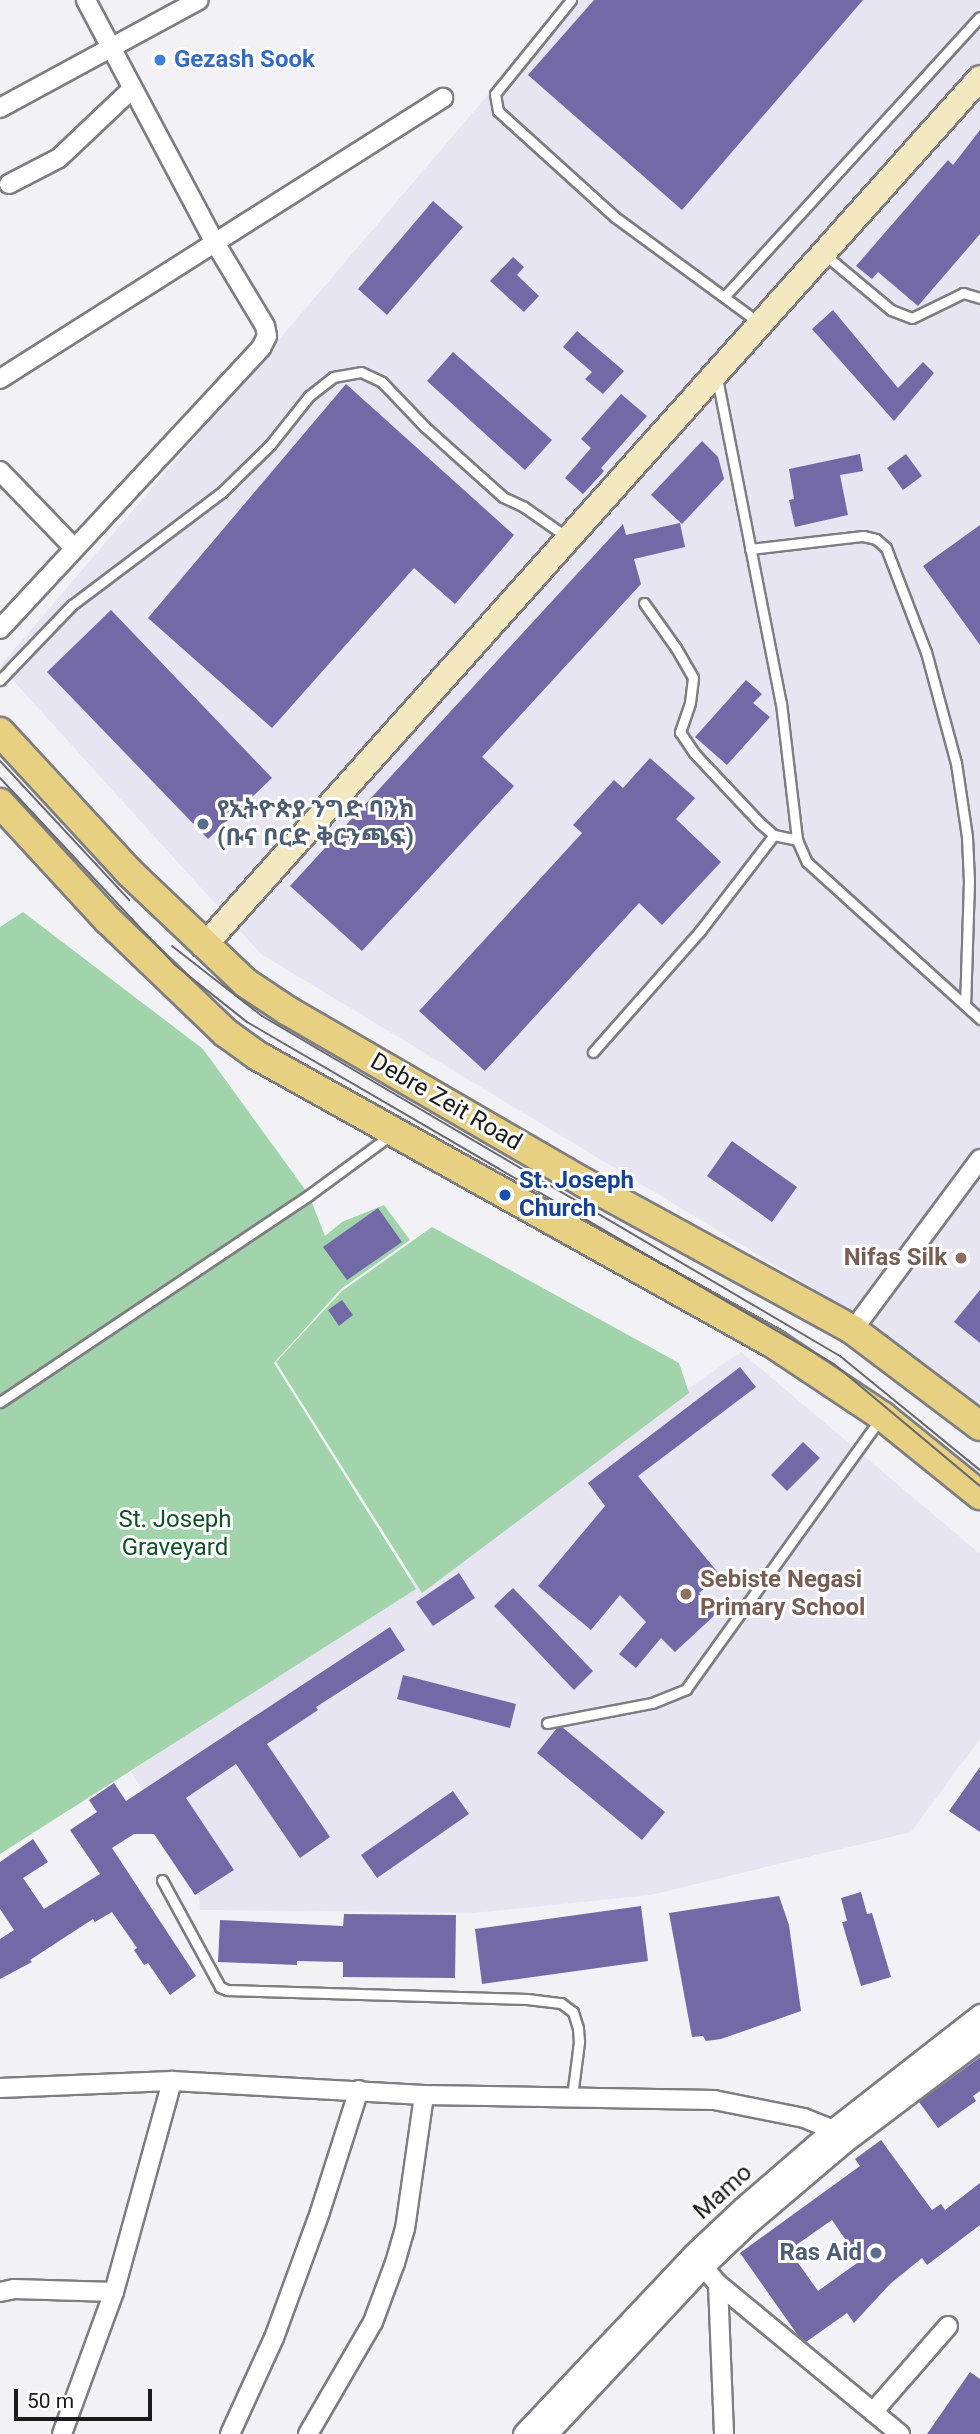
<!DOCTYPE html>
<html>
<head>
<meta charset="utf-8">
<style>
  body { margin:0 }
  #map { position:relative; width:980px; height:2434px; overflow:hidden; background:#f2f2f6; font-family:Roboto,"Noto Sans Ethiopic",sans-serif }
  div>[style] { position:absolute }
  [style*='--x'] { left:calc(var(--x)*1px); top:calc(var(--y)*1px); width:calc(var(--w)*1px); rotate:calc(var(--a)*1deg) }
  .built>* { inset:0; background:#e6e5f1 }
  .green>* { inset:0; background:#a1d4aa }
  .building>* { inset:0; background:#7269a6 }
  .roads { filter:drop-shadow(2px 0 #7e7d81) drop-shadow(-2px 0 #7e7d81) drop-shadow(0 2px #7e7d81) drop-shadow(0 -2px #7e7d81) }
  .service>* { height:9px; margin:-4.5px; padding:0 4.5px; transform-origin:4.5px; border-radius:4.5px; background:#fff }
  .minor>* { height:18px; margin:-9px; padding:0 9px; transform-origin:9px; border-radius:9px; background:#fff }
  .tertiary>* { height:21px; margin:-10.5px; padding:0 10.5px; transform-origin:10.5px; border-radius:10.5px; background:#fff }
  .secondary>* { height:24px; margin:-12px; padding:0 12px; transform-origin:12px; border-radius:12px; background:#f4e8c1 }
  .primary>* { height:28px; margin:-14px; padding:0 14px; transform-origin:14px; border-radius:14px; background:#e8d082 }
  .tram>* { height:2px; margin:-1px; padding:0 1px; transform-origin:1px; border-radius:1px; background:#6a6a6d }
  .dots>* { width:19px; height:19px; translate:-50% -50%; box-sizing:border-box; border:4px solid #fff; border-radius:50% }
  span { translate:-50% -50%; white-space:nowrap; text-align:center; line-height:1.15; -webkit-text-stroke:6px #fff; paint-order:stroke }
  .shop-label { font-size:24px; color:#366cbe; font-weight:700 }
  .left { translate:0 -50%; text-align:left }
  .service-label { font-size:24px; color:#4e5e75; font-weight:700 }
  .right { translate:-100% -50%; text-align:right }
  .street-label { font-size:24px; color:#1a1a1b }
  .transit-label { font-size:24px; color:#164399; font-weight:700 }
  .education-label { font-size:24px; color:#785e54; font-weight:700 }
  .park-label { font-size:24px; color:#105225 }
  .scale { position:absolute; left:14px; top:2389px; width:138px; height:32px; box-sizing:border-box; border:4px solid #1a1a1b; border-top:0; padding-left:9px; font-size:21px; line-height:24px; white-space:nowrap; color:#1a1a1b; -webkit-text-stroke:5px #fff; paint-order:stroke }
</style>
</head>
<body>
<div id="map">
  <div class="built">
    <i style="clip-path:polygon(569px 0,980px 0,980px 1410px,869px 1322px,261px 954px,0 666px)"></i>
    <i style="clip-path:polygon(741px 1352px,980px 1554px,980px 1739px,911px 1832px,651px 1895px,474px 1913px,200px 1910px,198px 1880px,131px 1772px)"></i>
  </div>
  <div class="green">
    <i style="clip-path:polygon(23px 912px,203px 1049px,309px 1195px,325px 1236px,342px 1222px,384px 1205px,410px 1240px,341px 1289px,274px 1363px,416px 1589px,0 1854px,0 927px)"></i>
    <i style="clip-path:polygon(432px 1227px,679px 1363px,689px 1393px,422px 1593px,276px 1362px,342px 1291px)"></i>
  </div>
  <div class="building">
    <i style="clip-path:polygon(594px 0,863px 0,682px 210px,528px 75px)"></i>
    <i style="clip-path:polygon(980px 130px,980px 234px,918px 306px,878px 272px,872px 279px,856px 266px,948px 160px,953px 165px)"></i>
    <i style="clip-path:polygon(433px 201px,463px 227px,387px 315px,358px 289px)"></i>
    <i style="clip-path:polygon(513px 257px,524px 267px,517px 275px,539px 296px,524px 312px,490px 281px)"></i>
    <i style="clip-path:polygon(833px 310px,898px 388px,923px 362px,934px 373px,894px 421px,812px 329px)"></i>
    <i style="clip-path:polygon(577px 331px,624px 371px,603px 394px,585px 379px,592px 372px,563px 347px)"></i>
    <i style="clip-path:polygon(453px 352px,552px 440px,525px 470px,427px 381px)"></i>
    <i style="clip-path:polygon(346px 384px,514px 535px,455px 604px,414px 568px,272px 728px,148px 618px)"></i>
    <i style="clip-path:polygon(621px 394px,647px 416px,601px 468px,604px 471px,583px 494px,565px 478px,591px 448px,581px 439px)"></i>
    <i style="clip-path:polygon(702px 441px,718px 457px,724px 479px,682px 524px,651px 495px)"></i>
    <i style="clip-path:polygon(860px 454px,863px 471px,840px 475px,848px 515px,795px 527px,789px 500px,794px 499px,789px 469px)"></i>
    <i style="clip-path:polygon(906px 454px,922px 476px,903px 490px,887px 468px)"></i>
    <i style="clip-path:polygon(680px 523px,685px 547px,634px 559px,641px 584px,482px 757px,514px 786px,362px 951px,290px 886px,623px 524px,626px 535px)"></i>
    <i style="clip-path:polygon(980px 525px,980px 645px,923px 566px)"></i>
    <i style="clip-path:polygon(111px 610px,272px 778px,208px 839px,47px 672px)"></i>
    <i style="clip-path:polygon(746px 680px,762px 694px,753px 703px,770px 717px,727px 765px,695px 737px)"></i>
    <i style="clip-path:polygon(650px 758px,695px 798px,676px 819px,721px 862px,662px 925px,639px 903px,485px 1071px,419px 1011px,582px 833px,573px 825px,614px 780px,623px 788px)"></i>
    <i style="clip-path:polygon(732px 1141px,797px 1187px,772px 1222px,707px 1176px)"></i>
    <i style="clip-path:polygon(378px 1208px,402px 1242px,347px 1280px,323px 1247px)"></i>
    <i style="clip-path:polygon(980px 1290px,980px 1343px,954px 1322px)"></i>
    <i style="clip-path:polygon(342px 1300px,353px 1315px,339px 1326px,328px 1310px)"></i>
    <i style="clip-path:polygon(740px 1367px,756px 1387px,638px 1476px,720px 1575px,699px 1593px,717px 1613px,675px 1652px,661px 1638px,636px 1668px,619px 1654px,646px 1622px,620px 1595px,591px 1630px,538px 1586px,605px 1506px,588px 1483px)"></i>
    <i style="clip-path:polygon(803px 1442px,820px 1458px,787px 1491px,771px 1475px)"></i>
    <i style="clip-path:polygon(459px 1573px,475px 1598px,433px 1626px,416px 1602px)"></i>
    <i style="clip-path:polygon(513px 1588px,593px 1671px,574px 1690px,494px 1606px)"></i>
    <i style="clip-path:polygon(390px 1627px,405px 1650px,316px 1707px,318px 1710px,267px 1744px,330px 1837px,300px 1858px,236px 1764px,186px 1798px,234px 1870px,195px 1895px,154px 1834px,134px 1834px,112px 1848px,196px 1976px,170px 1995px,148px 1963px,144px 1965px,134px 1950px,137px 1948px,112px 1912px,95px 1922px,93px 1919px,30px 1960px,32px 1962px,0 1979px,0 1939px,14px 1930px,0 1909px,0 1862px,33px 1839px,48px 1862px,23px 1878px,44px 1909px,100px 1874px,70px 1830px,97px 1812px,89px 1800px,114px 1783px,126px 1801px)"></i>
    <i style="clip-path:polygon(403px 1675px,516px 1704px,510px 1728px,397px 1699px)"></i>
    <i style="clip-path:polygon(562px 1727px,665px 1812px,642px 1840px,537px 1753px,557px 1728px)"></i>
    <i style="clip-path:polygon(980px 1767px,980px 1832px,949px 1811px)"></i>
    <i style="clip-path:polygon(453px 1791px,469px 1814px,377px 1878px,361px 1855px)"></i>
    <i style="clip-path:polygon(861px 1892px,867px 1914px,872px 1913px,891px 1977px,861px 1986px,842px 1922px,847px 1921px,841px 1898px)"></i>
    <i style="clip-path:polygon(779px 1896px,789px 1925px,801px 2011px,721px 2039px,706px 2041px,703px 2036px,692px 2037px,669px 1913px)"></i>
    <i style="clip-path:polygon(641px 1906px,648px 1961px,482px 1984px,475px 1929px)"></i>
    <i style="clip-path:polygon(344px 1914px,456px 1915px,455px 1978px,343px 1977px,343px 1962px,297px 1961px,297px 1965px,218px 1962px,220px 1920px,343px 1926px)"></i>
    <i style="clip-path:polygon(980px 2057px,980px 2091px,973px 2096px,976px 2101px,938px 2128px,919px 2102px)"></i>
    <i style="clip-path:polygon(evenodd,881px 2140px,932px 2210px,941px 2204px,945px 2210px,980px 2183px,980px 2225px,927px 2265px,922px 2258px,890px 2284px,854px 2323px,847px 2313px,806px 2342px,797px 2334px,740px 2253px,860px 2166px,855px 2159px,881px 2140px,832px 2220px,860px 2261px,818px 2291px,789px 2250px,832px 2220px)"></i>
    <i style="clip-path:polygon(970px 2372px,980px 2379px,980px 2434px,927px 2434px)"></i>
  </div>
  <div class="roads">
    <div class="service">
      <i style="--x:571;--y:0;--w:121;--a:129"></i>
      <i style="--x:495;--y:94;--w:17;--a:80"></i>
      <i style="--x:498;--y:111;--w:158;--a:42.2"></i>
      <i style="--x:615;--y:217;--w:177;--a:36.3"></i>
      <i style="--x:824;--y:254;--w:87;--a:39.9"></i>
      <i style="--x:891;--y:310;--w:22;--a:21"></i>
      <i style="--x:912;--y:318;--w:57;--a:-26.1"></i>
      <i style="--x:963;--y:293;--w:18;--a:16"></i>
      <i style="--x:724;--y:297;--w:379;--a:-47.6"></i>
      <i style="--x:717;--y:378;--w:331;--a:78.9"></i>
      <i style="--x:781;--y:703;--w:138;--a:83.3"></i>
      <i style="--x:797;--y:840;--w:24;--a:66"></i>
      <i style="--x:807;--y:862;--w:234;--a:42.2"></i>
      <i style="--x:750;--y:549;--w:114;--a:-6.6"></i>
      <i style="--x:863;--y:536;--w:13;--a:13"></i>
      <i style="--x:876;--y:539;--w:13;--a:42"></i>
      <i style="--x:886;--y:548;--w:111;--a:69"></i>
      <i style="--x:926;--y:652;--w:115;--a:74.9"></i>
      <i style="--x:956;--y:763;--w:75;--a:81.5"></i>
      <i style="--x:967;--y:837;--w:44;--a:87.4"></i>
      <i style="--x:969;--y:881;--w:124;--a:91.8"></i>
      <i style="--x:644;--y:603;--w:55;--a:54.6"></i>
      <i style="--x:676;--y:648;--w:34;--a:60"></i>
      <i style="--x:693;--y:678;--w:25;--a:97"></i>
      <i style="--x:690;--y:703;--w:31;--a:109"></i>
      <i style="--x:680;--y:732;--w:25;--a:56"></i>
      <i style="--x:694;--y:753;--w:96;--a:46.7"></i>
      <i style="--x:760;--y:823;--w:18;--a:41"></i>
      <i style="--x:774;--y:835;--w:24;--a:12"></i>
      <i style="--x:0;--y:680;--w:104;--a:-46.2"></i>
      <i style="--x:72;--y:605;--w:188;--a:-37"></i>
      <i style="--x:222;--y:492;--w:67;--a:-44.4"></i>
      <i style="--x:270;--y:445;--w:63;--a:-51.5"></i>
      <i style="--x:309;--y:396;--w:31;--a:-38"></i>
      <i style="--x:333;--y:377;--w:28;--a:-10"></i>
      <i style="--x:361;--y:372;--w:23;--a:25"></i>
      <i style="--x:382;--y:382;--w:62;--a:46.3"></i>
      <i style="--x:425;--y:427;--w:105;--a:41.9"></i>
      <i style="--x:503;--y:497;--w:23;--a:25"></i>
      <i style="--x:524;--y:507;--w:52;--a:34.9"></i>
      <i style="--x:593;--y:1052;--w:162;--a:-48.5"></i>
      <i style="--x:700;--y:931;--w:121;--a:-52.4"></i>
      <i style="--x:0;--y:1402;--w:372;--a:-33.8"></i>
      <i style="--x:309;--y:1195;--w:103;--a:-36.3"></i>
      <i style="--x:547;--y:1723;--w:107;--a:-10.8"></i>
      <i style="--x:652;--y:1703;--w:37;--a:-22"></i>
      <i style="--x:686;--y:1689;--w:334;--a:-54.3"></i>
      <i style="--x:162;--y:1880;--w:122;--a:61.5"></i>
      <i style="--x:220;--y:1987;--w:8;--a:23"></i>
      <i style="--x:227;--y:1990;--w:300;--a:1.7"></i>
      <i style="--x:527;--y:1999;--w:34;--a:7"></i>
      <i style="--x:561;--y:2003;--w:15;--a:37"></i>
      <i style="--x:573;--y:2012;--w:17;--a:73"></i>
      <i style="--x:578;--y:2028;--w:14;--a:86"></i>
      <i style="--x:579;--y:2042;--w:55;--a:97.3"></i>
    </div>
    <div class="minor">
      <i style="--x:0;--y:108;--w:226;--a:-28.5"></i>
      <i style="--x:9;--y:184;--w:56;--a:-27.5"></i>
      <i style="--x:59;--y:158;--w:100;--a:-43.4"></i>
      <i style="--x:0;--y:379;--w:525;--a:-32.39"></i>
      <i style="--x:0;--y:471;--w:107;--a:46.1"></i>
      <i style="--x:0;--y:629;--w:384;--a:-47.1"></i>
      <i style="--x:261;--y:348;--w:13;--a:-63"></i>
      <i style="--x:267;--y:336;--w:10;--a:-101"></i>
      <i style="--x:265;--y:326;--w:99;--a:-121"></i>
      <i style="--x:214;--y:241;--w:273;--a:-118"></i>
      <i style="--x:853;--y:1330;--w:213;--a:-53.4"></i>
      <i style="--x:0;--y:2088;--w:172;--a:-2.3"></i>
      <i style="--x:172;--y:2081;--w:252;--a:3.2"></i>
      <i style="--x:424;--y:2095;--w:290;--a:1"></i>
      <i style="--x:714;--y:2100;--w:92;--a:11.3"></i>
      <i style="--x:804;--y:2118;--w:31;--a:22"></i>
      <i style="--x:833;--y:2130;--w:13;--a:39"></i>
      <i style="--x:696;--y:2258;--w:34;--a:50"></i>
      <i style="--x:718;--y:2284;--w:236;--a:39.5"></i>
      <i style="--x:718;--y:2284;--w:150;--a:87.7"></i>
      <i style="--x:0;--y:2292;--w:14;--a:-12"></i>
      <i style="--x:14;--y:2289;--w:100;--a:1.7"></i>
      <i style="--x:873;--y:2412;--w:114;--a:-48.9"></i>
      <i style="--x:62;--y:2434;--w:151;--a:-69.9"></i>
      <i style="--x:114;--y:2292;--w:219;--a:-74.6"></i>
      <i style="--x:230;--y:2434;--w:106;--a:-65.4"></i>
      <i style="--x:274;--y:2338;--w:134;--a:-69.9"></i>
      <i style="--x:320;--y:2212;--w:128;--a:-72.3"></i>
      <i style="--x:308;--y:2434;--w:129;--a:-59.9"></i>
      <i style="--x:373;--y:2322;--w:63;--a:-69.6"></i>
      <i style="--x:395;--y:2263;--w:35;--a:-74"></i>
      <i style="--x:405;--y:2229;--w:135;--a:-81.9"></i>
    </div>
    <div class="tertiary">
      <i style="--x:524;--y:2434;--w:246;--a:-46.6"></i>
      <i style="--x:693;--y:2255;--w:69;--a:-43.2"></i>
      <i style="--x:743;--y:2208;--w:119;--a:-40.9"></i>
      <i style="--x:833;--y:2130;--w:187;--a:-38"></i>
      <i style="--x:546;--y:2434;--w:231;--a:-46.9"></i>
      <i style="--x:704;--y:2265;--w:61;--a:-43.7"></i>
      <i style="--x:748;--y:2223;--w:128;--a:-40.3"></i>
      <i style="--x:846;--y:2140;--w:168;--a:-37"></i>
    </div>
    <div class="secondary">
      <i style="--x:204;--y:946;--w:1164;--a:-48.2"></i>
    </div>
    <div class="primary">
      <i style="--x:0;--y:732;--w:190;--a:47.3"></i>
      <i style="--x:129;--y:872;--w:161;--a:43.5"></i>
      <i style="--x:246;--y:983;--w:50;--a:33.7"></i>
      <i style="--x:288;--y:1011;--w:343;--a:30.1"></i>
      <i style="--x:585;--y:1183;--w:306;--a:28.7"></i>
      <i style="--x:853;--y:1330;--w:159;--a:37.1"></i>
      <i style="--x:0;--y:803;--w:159;--a:47.3"></i>
      <i style="--x:108;--y:920;--w:163;--a:43.8"></i>
      <i style="--x:226;--y:1033;--w:39;--a:36"></i>
      <i style="--x:258;--y:1056;--w:591;--a:29.17"></i>
      <i style="--x:774;--y:1344;--w:130;--a:33.7"></i>
      <i style="--x:882;--y:1416;--w:126;--a:38.9"></i>
    </div>
  </div>
  <div class="tram">
    <i style="--x:0;--y:761;--w:190;--a:47.1"></i>
    <i style="--x:0;--y:778;--w:256;--a:46.9"></i>
    <i style="--x:175;--y:965;--w:92;--a:38.4"></i>
    <i style="--x:247;--y:1022;--w:679;--a:30.23"></i>
    <i style="--x:834;--y:1364;--w:190;--a:39.9"></i>
    <i style="--x:172;--y:946;--w:114;--a:37.9"></i>
    <i style="--x:262;--y:1016;--w:671;--a:30.47"></i>
    <i style="--x:840;--y:1356;--w:181;--a:39.2"></i>
  </div>
  <div class="dots">
    <i style="left:160px;top:60px;background:#3f7fe0"></i>
    <i style="left:203px;top:824px;background:#5c6f8a"></i>
    <i style="left:505px;top:1195px;background:#1a4fb4"></i>
    <i style="left:961px;top:1258px;background:#8d6e63"></i>
    <i style="left:686px;top:1594px;background:#8d6e63"></i>
    <i style="left:876px;top:2253px;background:#5c6f8a"></i>
  </div>
  <div class="shop-label">
    <span class="left" style="left:174px;top:60px">Gezash Sook</span>
  </div>
  <div class="service-label">
    <span class="left" style="left:217px;top:824px">የኢትዮጵያ ንግድ ባንክ<br>(ቡና ቦርድ ቅርንጫፍ)</span>
    <span class="right" style="left:862px;top:2253px">Ras Aid</span>
  </div>
  <div class="street-label">
    <span style="left:446px;top:1102px;rotate:30deg">Debre Zeit Road</span>
    <span style="left:723px;top:2192px;rotate:-42deg">Mamo</span>
  </div>
  <div class="transit-label">
    <span class="left" style="left:519px;top:1195px">St. Joseph<br>Church</span>
  </div>
  <div class="education-label">
    <span class="right" style="left:947px;top:1258px">Nifas Silk</span>
    <span class="left" style="left:700px;top:1594px">Sebiste Negasi<br>Primary School</span>
  </div>
  <div class="park-label">
    <span style="left:175px;top:1534px">St. Joseph<br>Graveyard</span>
  </div>
  <div class="scale">50 m</div>
</div>
</body>
</html>
